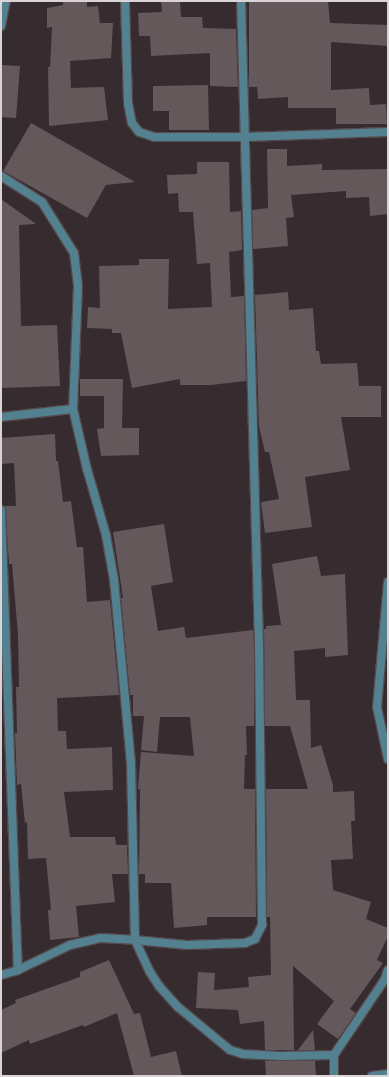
<!DOCTYPE html>
<html>
<head>
<meta charset="utf-8">
<style>
  body { margin:0 }
  #map { position:relative; width:389px; height:1077px; overflow:hidden; background:#362b2e; font-family:"IBM Plex Sans",sans-serif }
  div>[style] { position:absolute }
  [style*='--x'] { left:calc(var(--x)*1px); top:calc(var(--y)*1px); width:calc(var(--w)*1px); rotate:calc(var(--a)*1deg) }
  .building>* { inset:0; background:#64585b }
  .roads { filter:drop-shadow(1px 0 #54494c) drop-shadow(-1px 0 #54494c) drop-shadow(0 1px #54494c) drop-shadow(0 -1px #54494c) }
  .minor>* { height:8px; margin:-4px; padding:0 4px; transform-origin:4px; border-radius:4px; background:#548190 }
  span { translate:-50% -50%; white-space:nowrap; text-align:center; line-height:1.15; -webkit-text-stroke:3px #362b2e; paint-order:stroke }
  .frame { position:absolute; inset:0; border:2px solid #dbd4d6; pointer-events:none }
</style>
</head>
<body>
<div id="map">
  <div class="building">
    <i style="clip-path:polygon(63px 1px,87px 1px,87px 7px,98px 6px,100px 23px,113px 23px,111px 58px,70px 61px,71px 88px,104px 87px,108px 120px,49px 126px,48px 67px,50px 67px,52px 27px,47px 28px,47px 8px,63px 5px)"></i>
    <i style="clip-path:polygon(161px 1px,180px 1px,181px 17px,202px 17px,203px 28px,236px 29px,238px 87px,210px 86px,210px 53px,151px 56px,150px 36px,139px 36px,138px 13px,162px 12px)"></i>
    <i style="clip-path:polygon(249px 1px,328px 1px,330px 23px,388px 25px,388px 46px,331px 42px,331px 90px,369px 88px,370px 105px,386px 104px,387px 124px,336px 124px,336px 108px,288px 108px,288px 97px,258px 99px,257px 87px,249px 87px)"></i>
    <i style="clip-path:polygon(1px 65px,20px 66px,16px 118px,1px 117px)"></i>
    <i style="clip-path:polygon(208px 85px,209px 130px,169px 130px,169px 111px,153px 111px,153px 86px)"></i>
    <i style="clip-path:polygon(31px 123px,61px 140px,135px 182px,106px 185px,87px 218px,5px 172px,3px 171px)"></i>
    <i style="clip-path:polygon(267px 149px,287px 149px,287px 166px,322px 164px,322px 170px,388px 169px,388px 214px,370px 216px,369px 197px,346px 198px,346px 191px,291px 195px,294px 217px,286px 218px,288px 246px,253px 249px,252px 210px,268px 208px)"></i>
    <i style="clip-path:polygon(197px 162px,229px 162px,230px 212px,241px 211px,242px 250px,229px 252px,231px 297px,244px 296px,246px 381px,211px 385px,180px 385px,180px 379px,132px 388px,121px 333px,112px 333px,112px 329px,87px 328px,88px 307px,100px 308px,99px 266px,139px 265px,139px 259px,169px 259px,168px 309px,212px 307px,210px 263px,197px 264px,193px 212px,179px 212px,178px 193px,168px 194px,167px 175px,197px 174px)"></i>
    <i style="clip-path:polygon(1px 199px,36px 224px,19px 225px,21px 326px,57px 325px,60px 386px,1px 388px)"></i>
    <i style="clip-path:polygon(288px 292px,289px 310px,313px 308px,316px 351px,319px 351px,321px 364px,357px 363px,359px 386px,381px 386px,381px 417px,341px 417px,350px 470px,305px 477px,312px 527px,265px 533px,261px 502px,279px 499px,269px 452px,265px 452px,259px 427px,255px 295px)"></i>
    <i style="clip-path:polygon(80px 379px,123px 379px,122px 428px,139px 428px,139px 455px,101px 456px,97px 429px,104px 428px,104px 396px,80px 396px)"></i>
    <i style="clip-path:polygon(55px 434px,56px 461px,58px 461px,63px 502px,71px 501px,77px 547px,83px 547px,87px 602px,110px 600px,119px 695px,57px 698px,58px 731px,66px 731px,67px 749px,112px 747px,113px 790px,64px 792px,70px 837px,115px 837px,116px 845px,127px 845px,128px 874px,112px 874px,115px 902px,76px 906px,79px 937px,50px 940px,48px 910px,51px 910px,46px 858px,28px 859px,27px 822px,25px 823px,21px 784px,17px 785px,15px 733px,17px 733px,16px 687px,19px 687px,18px 635px,12px 564px,9px 564px,5px 506px,16px 506px,14px 463px,1px 464px,1px 438px)"></i>
    <i style="clip-path:polygon(164px 524px,173px 582px,151px 586px,158px 631px,184px 627px,186px 638px,253px 630px,254px 644px,254px 726px,246px 726px,247px 755px,245px 755px,244px 789px,255px 789px,256px 917px,207px 917px,207px 925px,174px 928px,171px 883px,145px 883px,145px 874px,139px 874px,140px 789px,138px 789px,141px 752px,194px 756px,190px 717px,160px 717px,157px 752px,141px 750px,144px 716px,133px 716px,133px 695px,130px 695px,121px 598px,123px 598px,113px 532px)"></i>
    <i style="clip-path:polygon(317px 556px,321px 576px,345px 574px,348px 655px,325px 657px,325px 648px,294px 651px,296px 700px,310px 700px,311px 748px,321px 745px,333px 785px,333px 792px,354px 791px,355px 821px,351px 821px,353px 859px,331px 860px,333px 890px,371px 902px,366px 919px,388px 928px,388px 936px,377px 960px,383px 963px,350px 1009px,356px 1013px,338px 1039px,317px 1024px,334px 1001px,293px 966px,294px 1050px,265px 1050px,264px 1021px,240px 1024px,238px 1010px,196px 1008px,198px 972px,215px 973px,214px 990px,249px 987px,248px 977px,271px 975px,270px 917px,267px 917px,266px 789px,308px 789px,290px 726px,265px 726px,264px 629px,266px 629px,266px 626px,281px 625px,272px 564px)"></i>
    <i style="clip-path:polygon(109px 960px,134px 1014px,140px 1013px,151px 1057px,176px 1051px,182px 1076px,134px 1076px,117px 1013px,84px 1027px,83px 1025px,30px 1044px,29px 1040px,1px 1053px,1px 1010px,16px 1003px,15px 1000px,80px 977px,80px 972px)"></i>
    <i style="clip-path:polygon(313px 1030px,315px 1050px,298px 1050px)"></i>
    <i style="clip-path:polygon(265px 1061px,315px 1061px,316px 1076px,266px 1076px)"></i>
  </div>
  <div class="roads">
    <div class="minor">
      <i style="--x:125;--y:1;--w:102;--a:88.3"></i>
      <i style="--x:128;--y:103;--w:20;--a:79"></i>
      <i style="--x:132;--y:123;--w:11;--a:52"></i>
      <i style="--x:139;--y:132;--w:16;--a:18"></i>
      <i style="--x:154;--y:137;--w:91;--a:0"></i>
      <i style="--x:245;--y:137;--w:143;--a:-2"></i>
      <i style="--x:1;--y:26;--w:25;--a:-79"></i>
      <i style="--x:1;--y:176;--w:49;--a:32.4"></i>
      <i style="--x:42;--y:202;--w:60;--a:57.9"></i>
      <i style="--x:74;--y:253;--w:33;--a:83"></i>
      <i style="--x:78;--y:286;--w:123;--a:92.3"></i>
      <i style="--x:73;--y:409;--w:62;--a:76.9"></i>
      <i style="--x:87;--y:469;--w:69;--a:73.9"></i>
      <i style="--x:106;--y:535;--w:46;--a:79.9"></i>
      <i style="--x:114;--y:580;--w:184;--a:84.7"></i>
      <i style="--x:131;--y:763;--w:177;--a:88.7"></i>
      <i style="--x:135;--y:940;--w:52;--a:5.5"></i>
      <i style="--x:187;--y:945;--w:58;--a:-2"></i>
      <i style="--x:245;--y:943;--w:11;--a:-22"></i>
      <i style="--x:255;--y:939;--w:16;--a:-63"></i>
      <i style="--x:262;--y:925;--w:281;--a:-90.6"></i>
      <i style="--x:259;--y:644;--w:643;--a:-91.6"></i>
      <i style="--x:1;--y:417;--w:72;--a:-6.3"></i>
      <i style="--x:1;--y:510;--w:460;--a:87.9"></i>
      <i style="--x:388;--y:582;--w:125;--a:95"></i>
      <i style="--x:377;--y:707;--w:53;--a:78.1"></i>
      <i style="--x:1;--y:975;--w:18;--a:-16"></i>
      <i style="--x:18;--y:970;--w:58;--a:-25.7"></i>
      <i style="--x:70;--y:945;--w:31;--a:-13"></i>
      <i style="--x:100;--y:938;--w:35;--a:3"></i>
      <i style="--x:135;--y:940;--w:35;--a:65"></i>
      <i style="--x:150;--y:972;--w:17;--a:57"></i>
      <i style="--x:159;--y:986;--w:28;--a:48"></i>
      <i style="--x:178;--y:1007;--w:67;--a:39.6"></i>
      <i style="--x:230;--y:1050;--w:14;--a:17"></i>
      <i style="--x:243;--y:1054;--w:38;--a:3"></i>
      <i style="--x:281;--y:1056;--w:53;--a:-1.1"></i>
      <i style="--x:334;--y:1055;--w:21;--a:90"></i>
      <i style="--x:334;--y:1055;--w:92;--a:-56.1"></i>
      <i style="--x:385;--y:979;--w:9;--a:-72"></i>
      <i style="--x:372;--y:1076;--w:16;--a:-7"></i>
    </div>
  </div>
  <div class="frame"></div>
</div>
</body>
</html>
